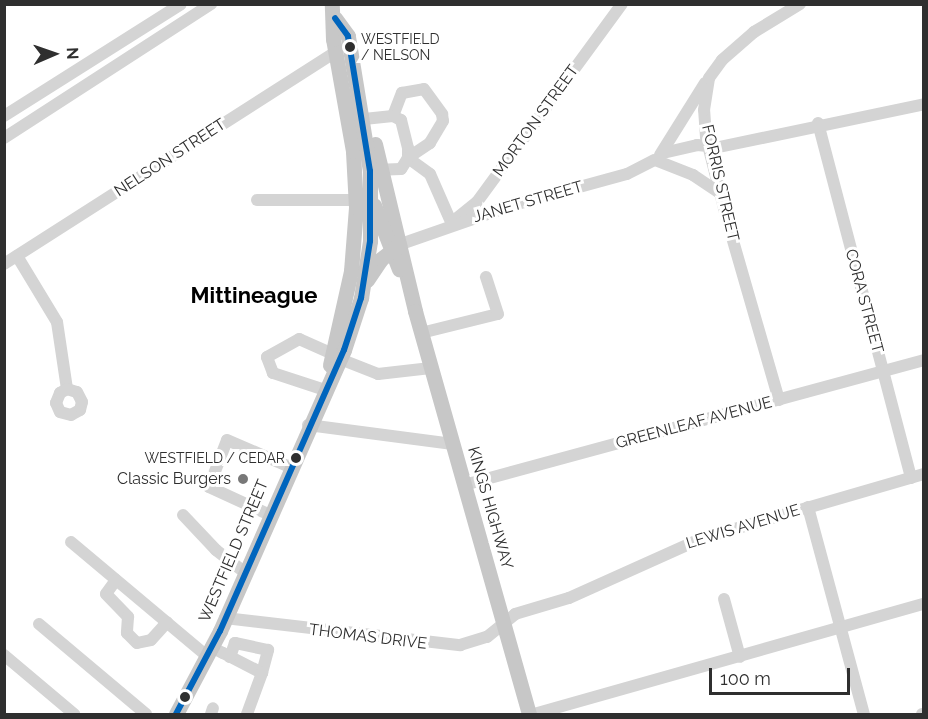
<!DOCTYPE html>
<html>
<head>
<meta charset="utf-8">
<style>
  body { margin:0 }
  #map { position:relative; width:928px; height:719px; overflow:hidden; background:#fff; font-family:Raleway,sans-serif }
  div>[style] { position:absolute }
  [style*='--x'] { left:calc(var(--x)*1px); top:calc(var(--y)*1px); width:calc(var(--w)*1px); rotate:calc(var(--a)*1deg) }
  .minor>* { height:12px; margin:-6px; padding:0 6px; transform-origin:6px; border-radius:6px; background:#d4d4d4 }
  .major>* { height:15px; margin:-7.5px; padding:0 7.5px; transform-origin:7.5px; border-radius:7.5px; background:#c7c7c7 }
  .bus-1>* { height:6px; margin:-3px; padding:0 3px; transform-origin:3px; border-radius:3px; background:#0065bd }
  .dots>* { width:16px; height:16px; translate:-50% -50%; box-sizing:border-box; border:3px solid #fff; border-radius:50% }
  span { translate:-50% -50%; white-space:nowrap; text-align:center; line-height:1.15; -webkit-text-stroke:6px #fff; paint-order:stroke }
  .bus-label { font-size:14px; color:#2f2f2f }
  .left { translate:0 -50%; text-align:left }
  .right { translate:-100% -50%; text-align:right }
  .street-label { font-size:16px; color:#2f2f2f }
  .poi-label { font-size:16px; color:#2f2f2f }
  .district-label { font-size:22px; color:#000; font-weight:700 }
  .frame { position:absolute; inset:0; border:6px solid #2f2f2f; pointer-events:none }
  .north { position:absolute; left:24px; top:24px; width:60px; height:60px; -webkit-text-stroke:4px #fff; paint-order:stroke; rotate:88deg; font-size:16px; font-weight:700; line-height:24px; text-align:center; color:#2f2f2f }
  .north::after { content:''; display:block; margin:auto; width:21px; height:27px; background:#2f2f2f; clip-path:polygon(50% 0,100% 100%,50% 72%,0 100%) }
  .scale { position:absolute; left:709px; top:668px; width:141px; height:27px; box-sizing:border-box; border:3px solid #2f2f2f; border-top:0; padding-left:8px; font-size:18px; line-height:21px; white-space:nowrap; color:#2f2f2f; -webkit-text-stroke:4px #fff; paint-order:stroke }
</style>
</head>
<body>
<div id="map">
  <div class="minor">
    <i style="--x:4;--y:116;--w:209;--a:-32.3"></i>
    <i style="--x:393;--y:116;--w:25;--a:-69"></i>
    <i style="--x:402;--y:93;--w:22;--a:-10"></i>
    <i style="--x:424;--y:89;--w:31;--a:54"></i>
    <i style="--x:442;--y:114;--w:7;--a:82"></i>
    <i style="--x:443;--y:121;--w:26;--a:121"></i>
    <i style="--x:430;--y:143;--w:27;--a:146"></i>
    <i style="--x:408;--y:158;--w:27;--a:36"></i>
    <i style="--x:430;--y:174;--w:55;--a:66.3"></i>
    <i style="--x:364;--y:119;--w:29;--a:-6"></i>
    <i style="--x:393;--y:116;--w:9;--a:27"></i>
    <i style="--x:401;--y:120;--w:29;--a:76"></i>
    <i style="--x:408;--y:148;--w:10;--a:90"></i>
    <i style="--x:408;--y:158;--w:13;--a:122"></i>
    <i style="--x:401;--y:169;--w:27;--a:178"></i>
    <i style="--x:818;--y:123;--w:367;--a:75.3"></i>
    <i style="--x:4;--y:138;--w:247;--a:-32.9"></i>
    <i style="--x:663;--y:153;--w:35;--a:-13"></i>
    <i style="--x:697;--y:145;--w:22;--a:5"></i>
    <i style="--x:719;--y:147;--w:209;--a:-11.8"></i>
    <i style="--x:660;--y:155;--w:85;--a:-58"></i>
    <i style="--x:257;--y:200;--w:107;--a:0"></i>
    <i style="--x:456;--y:219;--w:27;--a:-39"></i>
    <i style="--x:477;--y:202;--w:245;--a:-53.8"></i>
    <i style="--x:401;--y:244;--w:115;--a:-19.2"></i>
    <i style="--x:510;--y:206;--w:121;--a:-15.3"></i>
    <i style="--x:627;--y:174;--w:31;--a:-27"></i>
    <i style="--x:655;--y:160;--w:41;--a:21.5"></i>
    <i style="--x:693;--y:175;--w:32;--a:34"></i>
    <i style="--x:17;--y:256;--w:77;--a:58.8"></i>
    <i style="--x:57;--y:322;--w:68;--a:81.5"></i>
    <i style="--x:67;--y:389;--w:10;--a:17"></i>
    <i style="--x:77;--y:392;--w:11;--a:63"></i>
    <i style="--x:82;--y:402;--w:8;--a:104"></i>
    <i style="--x:80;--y:410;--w:10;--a:151"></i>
    <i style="--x:71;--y:415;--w:11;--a:-165"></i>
    <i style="--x:60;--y:412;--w:10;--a:-114"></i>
    <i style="--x:56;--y:403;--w:11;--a:-68"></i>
    <i style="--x:60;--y:393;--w:8;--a:-30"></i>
    <i style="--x:4;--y:264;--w:394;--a:-32.6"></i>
    <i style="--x:421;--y:333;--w:79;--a:-13.9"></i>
    <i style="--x:498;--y:314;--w:39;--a:-108"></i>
    <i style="--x:340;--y:359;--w:41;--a:21.5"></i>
    <i style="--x:378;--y:374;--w:53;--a:-6.5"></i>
    <i style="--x:325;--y:390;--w:55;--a:-161.9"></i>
    <i style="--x:273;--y:373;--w:17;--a:-111"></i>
    <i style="--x:267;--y:357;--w:37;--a:-29"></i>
    <i style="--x:299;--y:339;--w:37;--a:24"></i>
    <i style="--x:779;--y:400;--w:191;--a:-106.1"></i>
    <i style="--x:726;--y:216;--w:81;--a:-104.2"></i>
    <i style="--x:706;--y:137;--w:27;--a:-94"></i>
    <i style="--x:704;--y:110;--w:32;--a:-81"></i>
    <i style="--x:709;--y:78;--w:22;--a:-54"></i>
    <i style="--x:722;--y:60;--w:43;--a:-41.2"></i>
    <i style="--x:754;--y:32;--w:54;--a:-31.3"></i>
    <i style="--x:308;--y:425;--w:146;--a:7.5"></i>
    <i style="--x:464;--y:485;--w:477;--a:-15.2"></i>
    <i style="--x:808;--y:507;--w:214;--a:74.9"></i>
    <i style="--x:183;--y:515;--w:48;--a:46.7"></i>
    <i style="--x:216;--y:550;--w:37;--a:38"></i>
    <i style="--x:270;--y:515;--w:67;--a:-155.3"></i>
    <i style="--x:209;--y:487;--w:50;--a:-69"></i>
    <i style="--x:227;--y:440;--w:69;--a:23.2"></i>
    <i style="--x:71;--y:542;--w:177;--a:40"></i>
    <i style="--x:116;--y:580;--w:17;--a:126"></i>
    <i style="--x:106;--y:594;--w:32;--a:46"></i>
    <i style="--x:128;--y:617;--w:16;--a:94"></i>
    <i style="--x:127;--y:633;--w:14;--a:45"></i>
    <i style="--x:137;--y:643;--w:14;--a:-12"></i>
    <i style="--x:151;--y:640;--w:24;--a:-48"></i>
    <i style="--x:724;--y:599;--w:60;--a:74.6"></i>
    <i style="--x:225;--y:618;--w:237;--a:6.6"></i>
    <i style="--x:460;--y:645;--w:28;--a:-17"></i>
    <i style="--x:487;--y:637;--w:36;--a:-39"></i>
    <i style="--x:515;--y:614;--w:56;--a:-16.5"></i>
    <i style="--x:569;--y:598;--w:144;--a:-24.2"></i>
    <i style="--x:700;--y:539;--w:233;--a:-16.2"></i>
    <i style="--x:39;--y:624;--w:140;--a:40.1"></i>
    <i style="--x:211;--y:647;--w:13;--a:27"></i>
    <i style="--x:223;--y:653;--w:44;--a:27.1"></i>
    <i style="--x:262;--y:673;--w:24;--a:-75"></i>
    <i style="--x:268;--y:650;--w:34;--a:-168"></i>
    <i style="--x:235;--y:643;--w:15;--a:110"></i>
    <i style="--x:4;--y:655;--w:92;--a:40.1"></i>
    <i style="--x:211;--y:714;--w:6;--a:-72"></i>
    <i style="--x:247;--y:714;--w:44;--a:-69.9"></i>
    <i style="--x:534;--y:714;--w:405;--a:-15.8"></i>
    <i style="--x:922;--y:714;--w:2;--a:0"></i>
  </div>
  <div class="major">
    <i style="--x:375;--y:144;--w:172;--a:76.5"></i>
    <i style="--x:415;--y:311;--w:419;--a:74.2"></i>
    <i style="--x:374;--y:205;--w:69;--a:68.7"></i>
    <i style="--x:367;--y:280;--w:25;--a:-56"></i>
    <i style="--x:381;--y:259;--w:23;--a:-38"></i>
    <i style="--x:330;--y:365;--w:96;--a:-77.4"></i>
    <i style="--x:351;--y:271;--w:64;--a:-85.5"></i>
    <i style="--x:356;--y:207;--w:56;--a:-93.1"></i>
    <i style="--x:353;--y:151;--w:114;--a:-100.1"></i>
    <i style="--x:333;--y:39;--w:35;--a:-92"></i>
    <i style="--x:176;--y:714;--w:94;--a:-62.1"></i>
    <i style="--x:220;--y:631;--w:307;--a:-66.2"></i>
    <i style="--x:344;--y:350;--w:55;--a:-71.9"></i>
    <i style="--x:361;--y:298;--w:58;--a:-81"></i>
    <i style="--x:370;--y:241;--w:70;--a:-90"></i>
    <i style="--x:370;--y:171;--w:137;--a:-99.3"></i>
    <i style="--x:348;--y:36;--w:22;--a:-126"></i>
  </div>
  <div class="bus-1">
    <i style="--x:176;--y:714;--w:94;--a:-62.1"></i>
    <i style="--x:220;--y:631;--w:307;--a:-66.2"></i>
    <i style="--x:344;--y:350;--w:55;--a:-71.9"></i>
    <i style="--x:361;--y:298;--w:58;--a:-81"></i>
    <i style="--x:370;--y:241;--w:70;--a:-90"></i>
    <i style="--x:370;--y:171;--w:137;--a:-99.3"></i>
    <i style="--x:348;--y:36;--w:22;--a:-126"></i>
  </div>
  <div class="dots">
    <i style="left:350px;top:47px;background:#2f2f2f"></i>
    <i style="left:296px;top:458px;background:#2f2f2f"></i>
    <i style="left:243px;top:479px;background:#787878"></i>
    <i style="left:185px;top:697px;background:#2f2f2f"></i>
  </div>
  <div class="bus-label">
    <span class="left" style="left:361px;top:47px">WESTFIELD<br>/ NELSON</span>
    <span class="right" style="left:285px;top:458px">WESTFIELD / CEDAR</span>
  </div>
  <div class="street-label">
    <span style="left:536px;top:121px;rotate:-54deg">MORTON STREET</span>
    <span style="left:170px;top:158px;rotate:-33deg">NELSON STREET</span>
    <span style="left:720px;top:183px;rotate:77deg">FORRIS STREET</span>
    <span style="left:528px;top:202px;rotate:-16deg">JANET STREET</span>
    <span style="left:864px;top:301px;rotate:75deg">CORA STREET</span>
    <span style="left:694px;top:423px;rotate:-15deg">GREENLEAF AVENUE</span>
    <span style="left:490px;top:508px;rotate:74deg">KINGS HIGHWAY</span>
    <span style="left:743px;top:527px;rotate:-17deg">LEWIS AVENUE</span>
    <span style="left:234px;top:551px;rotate:-67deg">WESTFIELD STREET</span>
    <span style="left:368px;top:637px;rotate:7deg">THOMAS DRIVE</span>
  </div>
  <div class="poi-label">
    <span class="right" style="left:231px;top:479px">Classic Burgers</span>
  </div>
  <div class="district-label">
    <span style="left:254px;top:296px">Mittineague</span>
  </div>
  <div class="frame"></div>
  <div class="north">N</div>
  <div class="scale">100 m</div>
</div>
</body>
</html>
